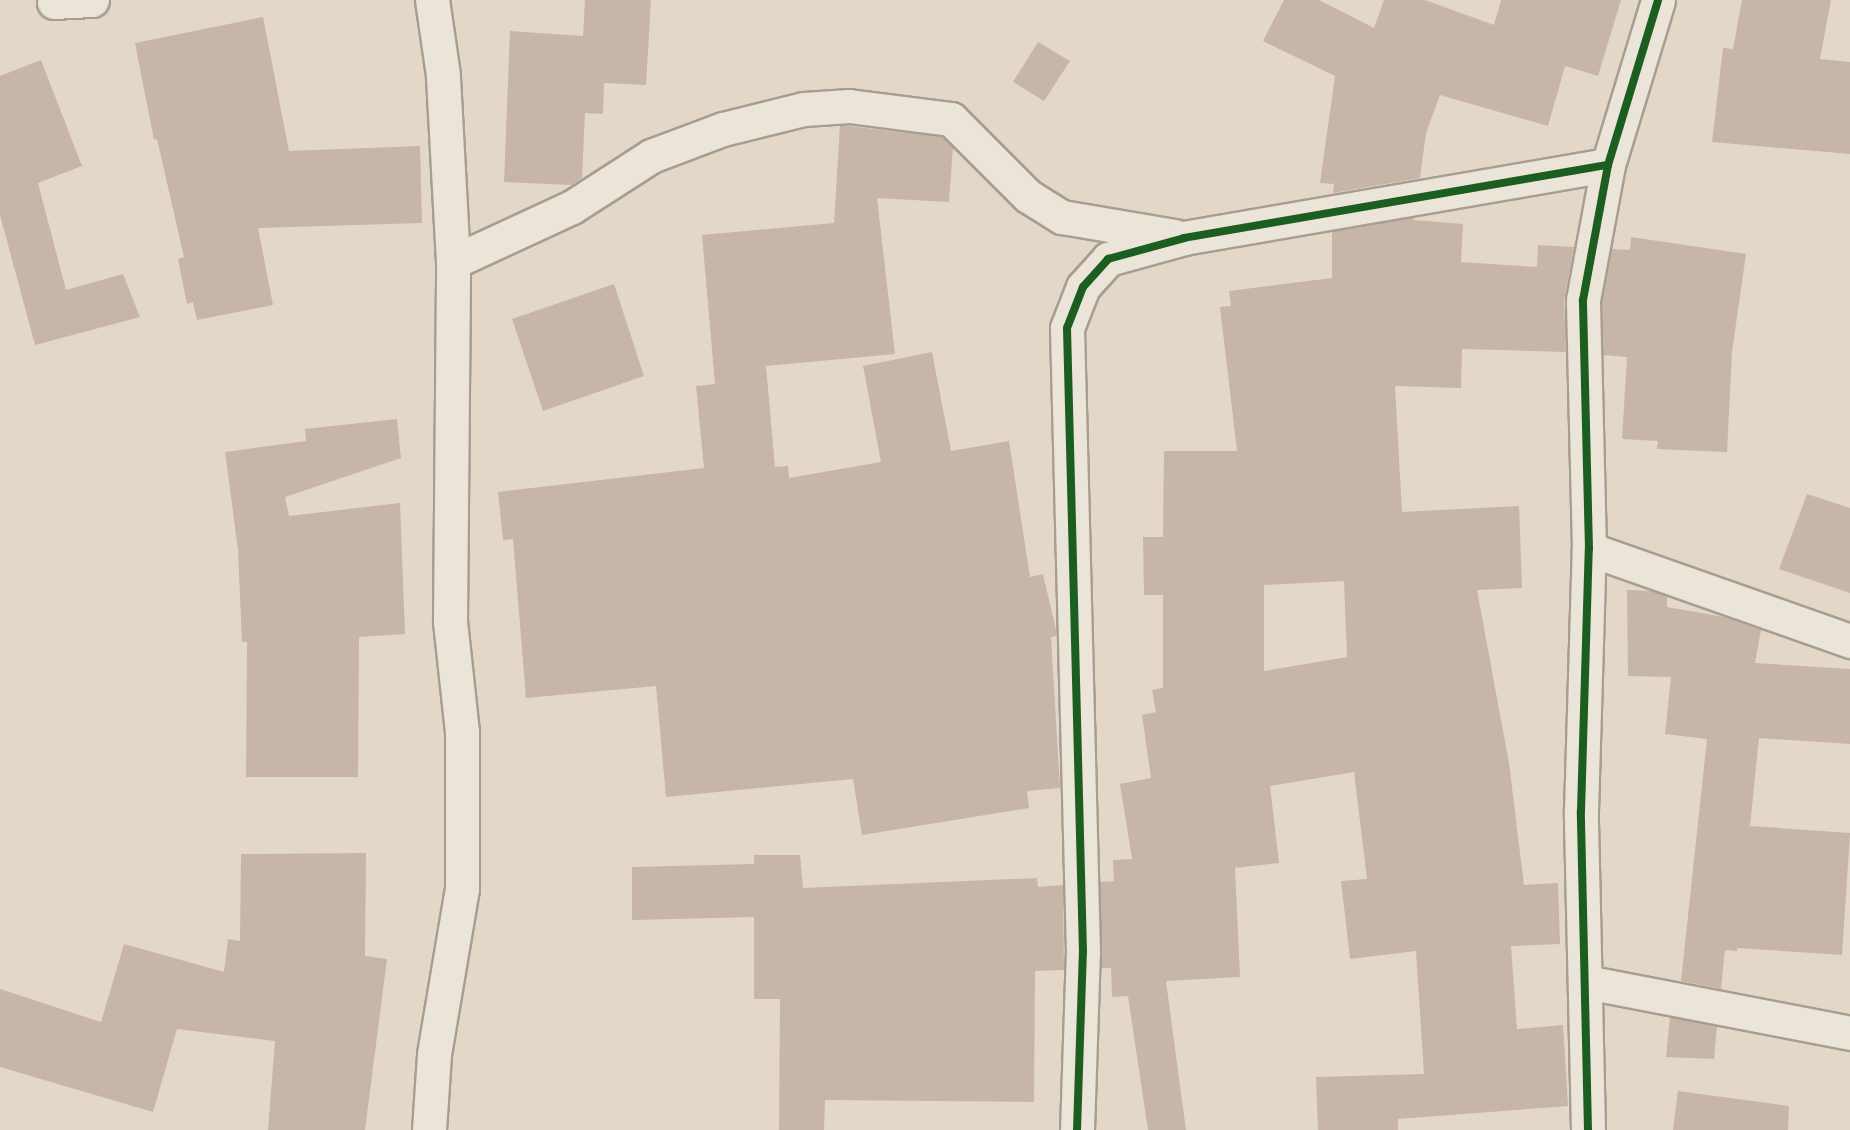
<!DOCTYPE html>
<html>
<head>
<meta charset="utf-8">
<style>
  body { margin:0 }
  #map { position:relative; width:1850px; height:1130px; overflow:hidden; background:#e3d8c7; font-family:"Source Serif 4",serif }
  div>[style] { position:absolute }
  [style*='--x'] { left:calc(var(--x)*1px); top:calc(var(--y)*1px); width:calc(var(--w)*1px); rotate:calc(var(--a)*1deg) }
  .building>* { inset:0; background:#c7b5a7 }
  .roads { filter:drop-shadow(2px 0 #a79d91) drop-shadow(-2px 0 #a79d91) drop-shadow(0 2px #a79d91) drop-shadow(0 -2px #a79d91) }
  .street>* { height:33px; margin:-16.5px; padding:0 16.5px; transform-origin:16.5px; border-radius:16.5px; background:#eae4d9 }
  .secondary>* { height:33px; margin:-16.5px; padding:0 16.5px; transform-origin:16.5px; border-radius:16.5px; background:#eae4d9 }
  .cycleway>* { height:8px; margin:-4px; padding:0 4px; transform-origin:4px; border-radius:4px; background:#1b5e20 }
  span { translate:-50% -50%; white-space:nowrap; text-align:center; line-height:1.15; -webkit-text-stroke:5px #f7e7c9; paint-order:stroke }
</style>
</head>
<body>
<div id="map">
  <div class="building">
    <i style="clip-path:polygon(585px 0,651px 0,646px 85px,604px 83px,603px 114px,585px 113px,582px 178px,572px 185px,504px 182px,510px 31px,583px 36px)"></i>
    <i style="clip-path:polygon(1284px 0,1319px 0,1374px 28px,1384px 0,1425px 0,1494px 25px,1501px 0,1621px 0,1598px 76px,1565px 66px,1548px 126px,1440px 95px,1426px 133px,1420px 178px,1333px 193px,1334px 184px,1320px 183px,1335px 76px,1263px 41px)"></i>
    <i style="clip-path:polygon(1742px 0,1831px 0,1820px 59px,1850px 62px,1850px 154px,1712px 142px,1723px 48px,1733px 49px)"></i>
    <i style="clip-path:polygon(263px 17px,289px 151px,420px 146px,422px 223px,258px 228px,273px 305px,197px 320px,193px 302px,187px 304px,178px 259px,184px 257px,157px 139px,154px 140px,135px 43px)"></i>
    <i style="clip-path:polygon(1038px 42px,1070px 61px,1044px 101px,1013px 82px)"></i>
    <i style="clip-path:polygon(41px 60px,82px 166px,38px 183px,66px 290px,123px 274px,140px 317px,35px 345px,0 215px,0 76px)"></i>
    <i style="clip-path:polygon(840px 125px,942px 137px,953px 147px,949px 202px,877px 198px,895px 354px,766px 366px,775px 467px,788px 466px,789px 478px,881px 462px,863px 366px,932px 352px,951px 451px,1009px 441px,1030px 577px,1043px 574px,1056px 630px,1056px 636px,1051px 637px,1060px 788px,1027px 791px,1029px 808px,862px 835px,853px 779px,666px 797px,656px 686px,526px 698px,513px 539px,503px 540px,498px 492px,704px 468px,696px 386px,715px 384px,702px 235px,834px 223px)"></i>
    <i style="clip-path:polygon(evenodd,1414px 217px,1414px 220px,1463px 224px,1461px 262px,1537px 267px,1538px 245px,1574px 247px,1564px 300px,1566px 352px,1462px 349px,1461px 388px,1395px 386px,1402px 512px,1519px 506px,1522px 588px,1477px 590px,1509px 763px,1524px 885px,1558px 883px,1560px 944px,1511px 946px,1517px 1029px,1563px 1025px,1568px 1106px,1398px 1119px,1398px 1130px,1318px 1130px,1316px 1077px,1424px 1074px,1416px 951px,1350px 959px,1341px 881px,1367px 879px,1354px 772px,1270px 786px,1279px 863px,1235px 868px,1240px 977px,1166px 981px,1186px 1130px,1148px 1130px,1128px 996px,1112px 997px,1111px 968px,1101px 968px,1100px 882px,1114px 881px,1113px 860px,1132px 859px,1120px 784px,1151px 778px,1142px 715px,1156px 712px,1152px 690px,1163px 688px,1163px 595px,1144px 595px,1143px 537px,1163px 537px,1164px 451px,1237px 451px,1220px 307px,1231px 306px,1229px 291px,1332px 278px,1332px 231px,1414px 217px,1344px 581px,1347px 657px,1264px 671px,1264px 585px,1344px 581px)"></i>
    <i style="clip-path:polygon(1631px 237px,1746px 254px,1732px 352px,1727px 452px,1657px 449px,1658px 441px,1622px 439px,1627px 357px,1603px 355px,1602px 302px,1612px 249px,1630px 250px)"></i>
    <i style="clip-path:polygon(614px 284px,644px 376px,543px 411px,512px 319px)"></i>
    <i style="clip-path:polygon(397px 419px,401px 458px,285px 497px,289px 516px,400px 503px,405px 634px,359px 637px,358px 777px,246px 777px,247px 642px,242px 642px,238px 550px,225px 452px,306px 441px,305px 429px)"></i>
    <i style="clip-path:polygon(1807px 494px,1850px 508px,1850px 593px,1779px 569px)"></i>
    <i style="clip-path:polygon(1627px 590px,1652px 591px,1667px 596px,1667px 607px,1724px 617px,1761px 630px,1755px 663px,1850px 669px,1850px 744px,1759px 738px,1750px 826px,1850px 833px,1842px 955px,1737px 948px,1737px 951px,1725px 950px,1721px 989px,1681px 981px,1707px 739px,1665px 734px,1671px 677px,1628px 676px)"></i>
    <i style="clip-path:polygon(366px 853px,365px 956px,387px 959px,365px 1130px,268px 1130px,275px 1041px,177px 1029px,153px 1112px,0 1067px,0 989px,101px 1022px,124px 944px,224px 972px,228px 939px,240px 941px,241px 854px)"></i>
    <i style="clip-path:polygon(754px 855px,800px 855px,803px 888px,1037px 878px,1038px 887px,1063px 885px,1064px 970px,1035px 971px,1034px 1102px,825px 1100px,824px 1130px,779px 1130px,780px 999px,754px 999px,754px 917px,632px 920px,632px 867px,754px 864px)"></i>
    <i style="clip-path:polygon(1670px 1017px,1717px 1026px,1714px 1059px,1666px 1057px)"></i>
    <i style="clip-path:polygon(1678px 1091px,1789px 1106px,1788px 1130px,1673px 1130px)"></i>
  </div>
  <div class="roads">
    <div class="street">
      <i style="--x:54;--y:2;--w:38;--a:-3"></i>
      <i style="--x:453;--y:262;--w:131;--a:-24.8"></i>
      <i style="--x:572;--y:207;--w:94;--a:-32.8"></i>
      <i style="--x:651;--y:156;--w:77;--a:-20.6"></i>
      <i style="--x:723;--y:129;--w:83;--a:-13.9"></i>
      <i style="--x:804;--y:109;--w:45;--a:-3.8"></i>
      <i style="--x:849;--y:106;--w:103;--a:7.3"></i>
      <i style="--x:951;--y:119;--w:109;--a:45"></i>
      <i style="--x:1028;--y:196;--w:40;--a:32"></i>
      <i style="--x:1062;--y:217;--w:114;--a:9.6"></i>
      <i style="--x:1589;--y:549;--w:277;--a:19.4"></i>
      <i style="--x:1586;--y:982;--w:269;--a:10.9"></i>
      <i style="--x:429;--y:1130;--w:76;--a:-86.2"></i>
      <i style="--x:434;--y:1054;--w:167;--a:-80.4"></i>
      <i style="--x:462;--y:889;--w:157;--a:-90"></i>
      <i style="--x:462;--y:732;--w:112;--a:-96.2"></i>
      <i style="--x:450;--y:621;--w:359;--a:-89.5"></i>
      <i style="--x:453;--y:262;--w:187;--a:-93.1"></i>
      <i style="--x:443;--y:75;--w:76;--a:-98.3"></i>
      <i style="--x:1077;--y:1130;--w:178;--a:-88.1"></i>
      <i style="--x:1083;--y:952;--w:624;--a:-91.47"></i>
      <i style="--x:1067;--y:328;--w:44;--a:-68.7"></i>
      <i style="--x:1083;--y:287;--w:38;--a:-48"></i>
      <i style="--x:1108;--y:259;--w:79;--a:-15.4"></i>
      <i style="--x:1184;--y:238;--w:430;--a:-9.8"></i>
    </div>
    <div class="secondary">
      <i style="--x:1588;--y:1130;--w:319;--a:-91.3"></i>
      <i style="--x:1581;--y:811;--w:262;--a:-88.3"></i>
      <i style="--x:1589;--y:549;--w:249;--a:-91.4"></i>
      <i style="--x:1583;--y:300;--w:137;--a:-79.5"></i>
      <i style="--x:1608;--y:165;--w:172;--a:-73.1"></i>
    </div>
  </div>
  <div class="cycleway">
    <i style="--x:1077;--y:1130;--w:178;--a:-88.1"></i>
    <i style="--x:1083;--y:952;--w:624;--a:-91.47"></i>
    <i style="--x:1067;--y:328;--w:44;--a:-68.7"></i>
    <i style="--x:1083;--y:287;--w:38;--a:-48"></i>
    <i style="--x:1108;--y:259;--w:79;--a:-15.4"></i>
    <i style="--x:1184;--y:238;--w:430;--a:-9.8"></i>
    <i style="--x:1588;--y:1130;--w:319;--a:-91.3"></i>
    <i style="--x:1581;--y:811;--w:262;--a:-88.3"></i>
    <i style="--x:1589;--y:549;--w:249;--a:-91.4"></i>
    <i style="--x:1583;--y:300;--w:137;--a:-79.5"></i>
    <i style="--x:1608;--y:165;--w:172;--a:-73.1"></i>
  </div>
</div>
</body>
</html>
